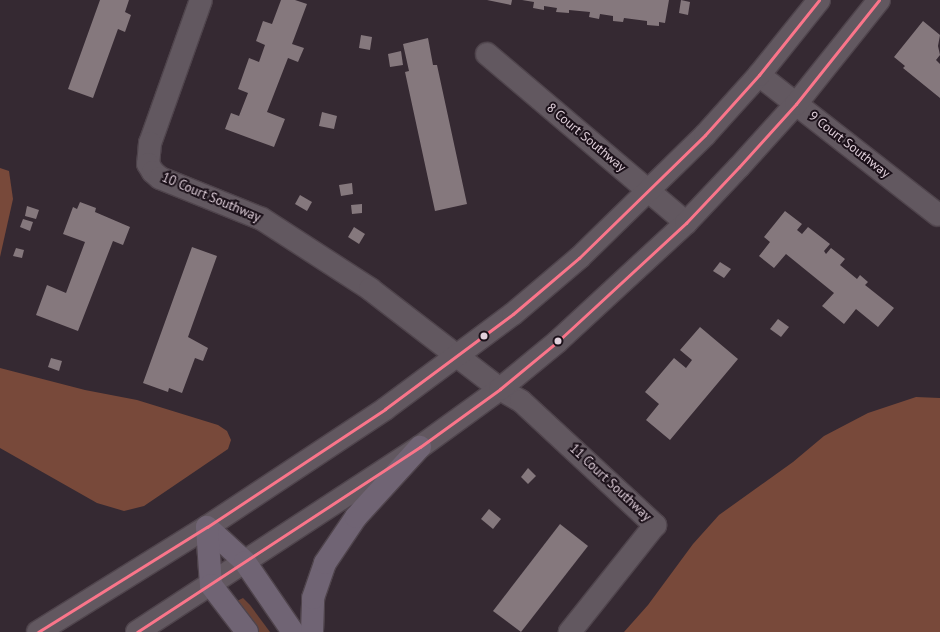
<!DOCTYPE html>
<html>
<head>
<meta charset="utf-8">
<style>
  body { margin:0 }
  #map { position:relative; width:940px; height:632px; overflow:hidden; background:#352932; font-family:"PT Sans",sans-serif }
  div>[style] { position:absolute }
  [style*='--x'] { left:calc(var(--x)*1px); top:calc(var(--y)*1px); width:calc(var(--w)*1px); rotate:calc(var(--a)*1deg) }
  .green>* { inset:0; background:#6c4336 }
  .forest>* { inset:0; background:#78493a }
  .building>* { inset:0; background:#85787d }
  .roads { filter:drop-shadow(1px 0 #4f444c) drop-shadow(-1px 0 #4f444c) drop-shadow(0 1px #4f444c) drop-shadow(0 -1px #4f444c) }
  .minor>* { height:22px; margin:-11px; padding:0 11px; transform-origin:11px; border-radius:11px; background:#625860 }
  .tertiary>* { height:22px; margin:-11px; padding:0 11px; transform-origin:11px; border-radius:11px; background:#625860 }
  .motorway>* { height:22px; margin:-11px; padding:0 11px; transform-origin:11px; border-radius:11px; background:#706474 }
  .bus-1>* { height:3px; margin:-1.5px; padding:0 1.5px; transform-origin:1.5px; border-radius:1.5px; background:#fa758a }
  .dots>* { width:11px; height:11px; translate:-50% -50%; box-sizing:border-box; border:2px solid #1b1019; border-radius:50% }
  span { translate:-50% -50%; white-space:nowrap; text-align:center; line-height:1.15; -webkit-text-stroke:4px #1b1019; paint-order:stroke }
  .street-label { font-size:13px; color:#e0d0db }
</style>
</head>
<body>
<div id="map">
  <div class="green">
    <i style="clip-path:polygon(243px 598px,250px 605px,270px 632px,258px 632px,237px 601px)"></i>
  </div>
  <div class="forest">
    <i style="clip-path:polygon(0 168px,9px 171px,13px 199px,0 257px)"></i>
    <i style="clip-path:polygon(0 368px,85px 390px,137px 400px,218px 425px,227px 431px,231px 440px,228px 449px,144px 506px,124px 511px,97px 503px,0 448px)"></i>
    <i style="clip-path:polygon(916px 397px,940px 398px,940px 632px,624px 632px,648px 605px,693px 544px,719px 515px,793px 462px,824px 436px,868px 413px)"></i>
  </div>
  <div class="building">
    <i style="clip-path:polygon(100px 0,129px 0,125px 12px,131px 15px,125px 32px,118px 29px,93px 98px,68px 89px)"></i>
    <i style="clip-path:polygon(281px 0,295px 0,307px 4px,292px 44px,304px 48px,298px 62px,288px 58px,267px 112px,285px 119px,274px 147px,225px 129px,231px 113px,239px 116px,248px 93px,238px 89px,249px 58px,259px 62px,265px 45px,256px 41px,263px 21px,272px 24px)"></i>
    <i style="clip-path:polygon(487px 0,512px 0,511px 5px)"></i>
    <i style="clip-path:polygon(522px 0,669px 0,665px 23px,659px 22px,659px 26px,647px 25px,647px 21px,624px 18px,623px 22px,613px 21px,613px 16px,600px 14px,599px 19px,589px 17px,590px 12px,569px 10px,569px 13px,556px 12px,557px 8px,544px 6px,544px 10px,533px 8px,534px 2px)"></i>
    <i style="clip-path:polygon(681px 0,690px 2px,688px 15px,679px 13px)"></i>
    <i style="clip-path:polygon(923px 21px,940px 35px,938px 46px,940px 55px,936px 60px,940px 64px,940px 98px,903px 68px,905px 66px,894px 57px)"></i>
    <i style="clip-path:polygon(361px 35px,372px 37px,370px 50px,359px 48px)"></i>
    <i style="clip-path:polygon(428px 38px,433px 65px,437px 65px,467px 204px,435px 211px,405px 72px,409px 71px,403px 44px)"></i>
    <i style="clip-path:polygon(401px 51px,403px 65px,390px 67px,388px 54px)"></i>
    <i style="clip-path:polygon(322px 112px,337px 116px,334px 129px,319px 126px)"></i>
    <i style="clip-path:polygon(352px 183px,353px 194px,341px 196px,339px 185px)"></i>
    <i style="clip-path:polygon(300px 195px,312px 202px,307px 211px,295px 204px)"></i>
    <i style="clip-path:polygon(80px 202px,96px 208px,95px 212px,130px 227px,123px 245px,113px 241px,78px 331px,36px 315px,47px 285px,66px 293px,85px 242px,63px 234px,73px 207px,77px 209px)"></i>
    <i style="clip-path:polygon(362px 204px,362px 213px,352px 214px,351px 205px)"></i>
    <i style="clip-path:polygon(27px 206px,39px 210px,36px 219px,25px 216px)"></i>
    <i style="clip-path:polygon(785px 211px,802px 224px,797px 230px,802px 234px,808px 227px,830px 244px,824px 251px,826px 254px,831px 248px,845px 259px,840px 265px,857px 279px,860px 275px,868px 282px,865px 285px,894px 308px,878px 327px,856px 309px,844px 324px,822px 306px,834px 293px,786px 254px,774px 268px,759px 256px,770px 242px,764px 237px)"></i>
    <i style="clip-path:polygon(23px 219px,33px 222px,30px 231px,20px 227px)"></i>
    <i style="clip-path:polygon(354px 227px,365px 234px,359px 244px,348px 237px)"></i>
    <i style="clip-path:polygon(192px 247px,217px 256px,188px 337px,208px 348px,203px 361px,195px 358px,182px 393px,169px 388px,168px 392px,143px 383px)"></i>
    <i style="clip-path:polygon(16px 248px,24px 250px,22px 258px,13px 256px)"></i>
    <i style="clip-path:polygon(720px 262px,731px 269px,724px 278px,713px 271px)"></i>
    <i style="clip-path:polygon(778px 319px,789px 327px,781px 337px,770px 329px)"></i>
    <i style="clip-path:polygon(700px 327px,738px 359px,670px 440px,646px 420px,659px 404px,645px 392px,674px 358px,686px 368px,692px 360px,680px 350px)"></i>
    <i style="clip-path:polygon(51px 358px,62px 361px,59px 371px,48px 367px)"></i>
    <i style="clip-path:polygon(528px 468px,536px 476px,528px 484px,521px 477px)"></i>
    <i style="clip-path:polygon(489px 509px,501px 519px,493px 529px,481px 519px)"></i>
    <i style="clip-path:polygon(560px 524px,588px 546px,521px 632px,493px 611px)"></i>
  </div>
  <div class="roads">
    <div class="minor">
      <i style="--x:201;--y:0;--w:152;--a:109.6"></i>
      <i style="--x:150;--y:143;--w:21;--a:95"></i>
      <i style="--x:148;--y:164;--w:9;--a:58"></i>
      <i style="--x:153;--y:172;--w:9;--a:41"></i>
      <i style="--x:160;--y:178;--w:110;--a:21.9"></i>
      <i style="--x:262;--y:219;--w:129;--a:32.9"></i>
      <i style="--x:370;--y:289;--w:164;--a:37.6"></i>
      <i style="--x:500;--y:389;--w:24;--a:30"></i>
      <i style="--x:521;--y:401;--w:183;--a:42.8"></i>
      <i style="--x:655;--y:525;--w:137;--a:128.5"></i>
      <i style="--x:487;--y:54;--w:261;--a:40.3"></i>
      <i style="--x:759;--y:75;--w:227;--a:38"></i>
    </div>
    <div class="tertiary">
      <i style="--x:38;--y:632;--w:199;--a:-31.9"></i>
      <i style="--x:207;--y:527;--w:214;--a:-33.5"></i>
      <i style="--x:385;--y:409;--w:159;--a:-36.6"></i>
      <i style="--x:513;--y:314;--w:87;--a:-40.3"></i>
      <i style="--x:579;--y:258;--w:176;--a:-44.3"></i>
      <i style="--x:705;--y:135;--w:81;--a:-48"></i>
      <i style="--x:759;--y:75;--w:96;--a:-51.3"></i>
      <i style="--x:137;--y:632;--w:338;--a:-33.2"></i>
      <i style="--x:420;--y:447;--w:99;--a:-35.9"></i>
      <i style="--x:500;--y:389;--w:74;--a:-39.5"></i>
      <i style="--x:557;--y:342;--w:176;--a:-42.7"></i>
      <i style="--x:686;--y:223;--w:77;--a:-46.6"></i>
      <i style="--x:739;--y:167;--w:85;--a:-47.9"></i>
      <i style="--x:796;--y:104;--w:133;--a:-51.4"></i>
    </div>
    <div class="motorway">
      <i style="--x:207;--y:527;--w:52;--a:42.6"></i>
      <i style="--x:245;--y:562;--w:85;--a:55.6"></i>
      <i style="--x:207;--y:527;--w:58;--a:86.1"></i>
      <i style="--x:211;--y:585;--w:59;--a:52.5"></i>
      <i style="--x:312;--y:632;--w:34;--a:-88"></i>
      <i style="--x:313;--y:598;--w:37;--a:-71"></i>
      <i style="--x:325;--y:563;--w:55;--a:-56"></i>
      <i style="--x:356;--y:517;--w:95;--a:-47.6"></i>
    </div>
  </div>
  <div class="bus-1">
    <i style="--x:38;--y:632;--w:199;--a:-31.9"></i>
    <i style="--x:207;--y:527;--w:214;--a:-33.5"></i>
    <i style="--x:385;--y:409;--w:159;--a:-36.6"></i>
    <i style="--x:513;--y:314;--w:87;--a:-40.3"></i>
    <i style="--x:579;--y:258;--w:176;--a:-44.3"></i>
    <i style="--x:705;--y:135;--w:81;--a:-48"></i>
    <i style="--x:759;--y:75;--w:96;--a:-51.3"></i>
    <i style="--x:137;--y:632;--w:338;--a:-33.2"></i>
    <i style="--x:420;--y:447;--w:99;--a:-35.9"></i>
    <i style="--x:500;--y:389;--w:74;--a:-39.5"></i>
    <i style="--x:557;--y:342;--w:176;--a:-42.7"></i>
    <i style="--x:686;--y:223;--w:77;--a:-46.6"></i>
    <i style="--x:739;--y:167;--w:85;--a:-47.9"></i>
    <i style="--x:796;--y:104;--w:133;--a:-51.4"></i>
  </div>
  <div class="dots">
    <i style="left:484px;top:336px;background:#e0d0db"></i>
    <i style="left:558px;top:341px;background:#e0d0db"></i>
  </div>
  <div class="street-label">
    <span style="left:586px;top:138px;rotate:40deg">8 Court Southway</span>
    <span style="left:849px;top:145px;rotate:38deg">9 Court Southway</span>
    <span style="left:211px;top:198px;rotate:23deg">10 Court Southway</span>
    <span style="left:610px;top:483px;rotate:43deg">11 Court Southway</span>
  </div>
</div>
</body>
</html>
